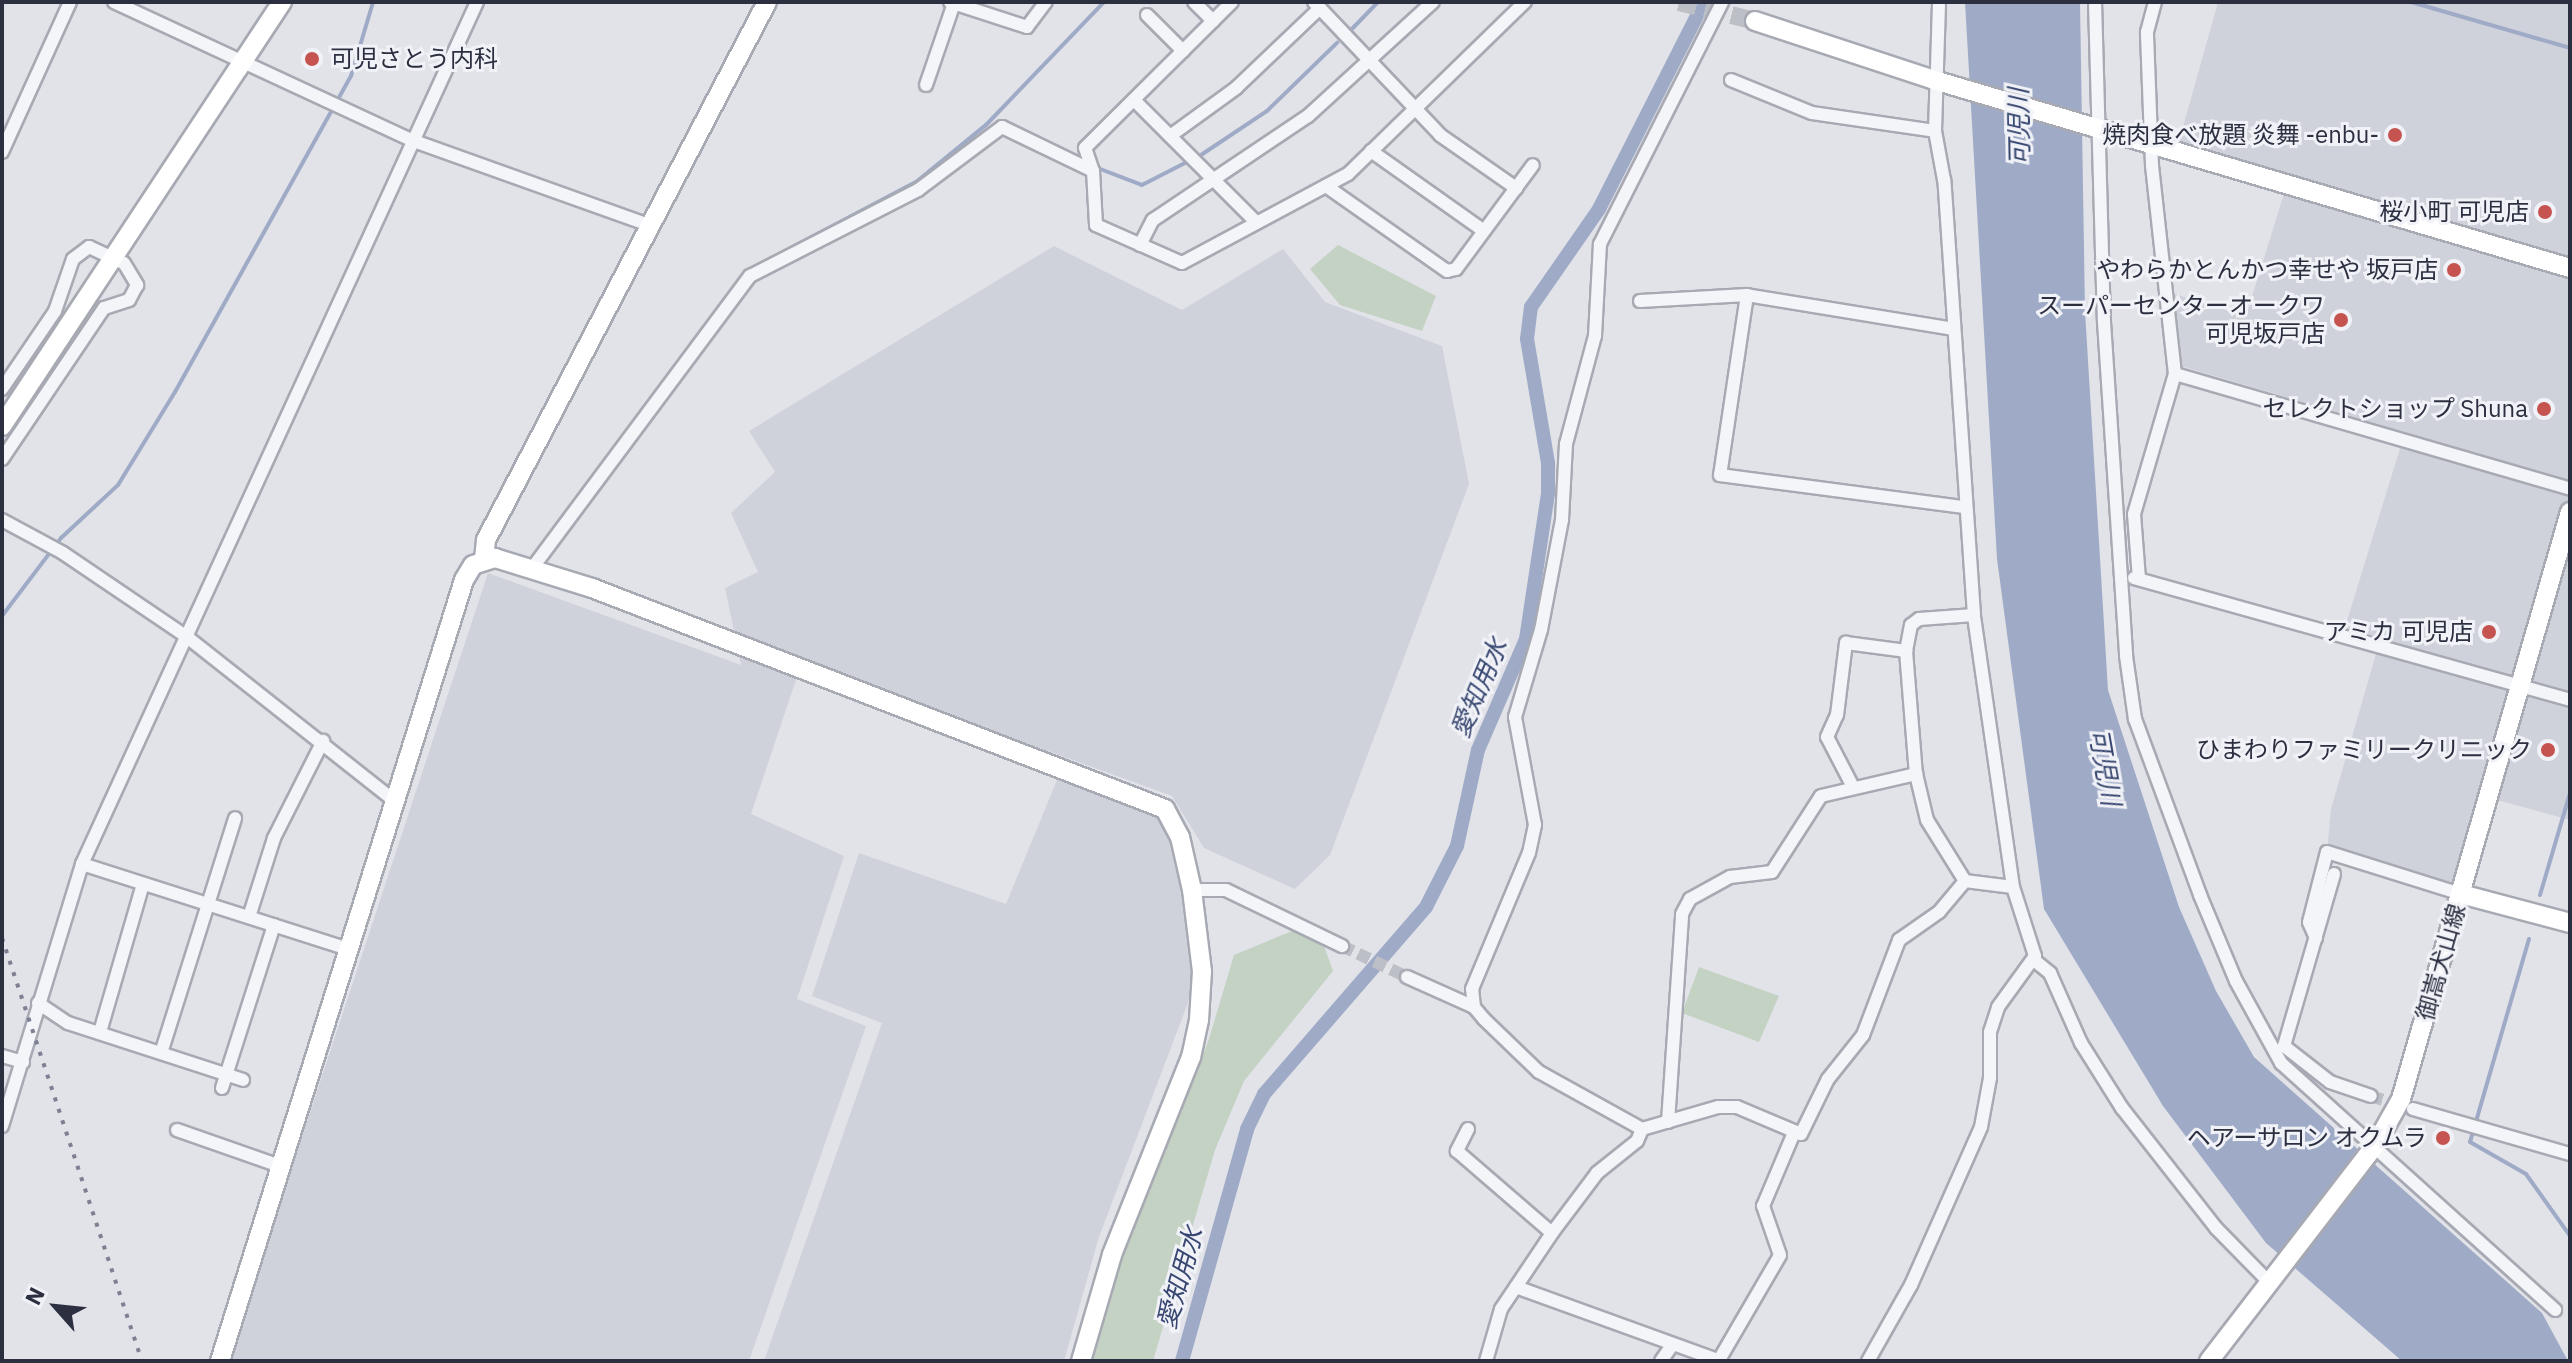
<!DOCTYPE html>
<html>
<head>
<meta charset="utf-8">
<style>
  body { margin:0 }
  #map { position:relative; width:2572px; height:1363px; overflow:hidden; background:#e2e3e9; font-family:"IBM Plex Sans","Noto Sans JP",sans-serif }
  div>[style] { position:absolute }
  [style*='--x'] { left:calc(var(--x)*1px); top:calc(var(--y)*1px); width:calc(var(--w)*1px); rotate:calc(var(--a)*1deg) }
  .built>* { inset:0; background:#d0d2db }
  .green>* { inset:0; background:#c4d2c3 }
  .water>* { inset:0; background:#9fabc6 }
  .stream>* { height:4px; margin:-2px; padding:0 2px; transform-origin:2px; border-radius:2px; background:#9fabc6 }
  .canal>* { height:14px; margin:-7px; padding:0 7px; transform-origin:7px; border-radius:7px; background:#9fabc6 }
  .street-tunnel>* { height:12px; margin-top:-6px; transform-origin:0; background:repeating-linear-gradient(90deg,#bdbfc7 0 12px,transparent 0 18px) }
  .secondary-tunnel>* { height:18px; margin-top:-9px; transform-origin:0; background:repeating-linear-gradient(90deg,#bdbfc7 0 18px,transparent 0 27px) }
  .roads { filter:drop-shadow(2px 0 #a7a9b3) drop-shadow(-2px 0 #a7a9b3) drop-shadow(0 2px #a7a9b3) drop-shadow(0 -2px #a7a9b3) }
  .street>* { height:12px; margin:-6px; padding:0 6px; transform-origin:6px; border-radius:6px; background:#f4f5f8 }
  .secondary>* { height:18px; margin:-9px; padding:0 9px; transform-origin:9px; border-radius:9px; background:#fff }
  .rail>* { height:4px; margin-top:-2px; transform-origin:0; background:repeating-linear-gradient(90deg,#7c8092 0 4px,transparent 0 12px) }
  .dots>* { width:22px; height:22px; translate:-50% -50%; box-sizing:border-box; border:4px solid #f1f2f7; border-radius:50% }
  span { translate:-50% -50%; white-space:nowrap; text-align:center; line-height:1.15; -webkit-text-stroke:6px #f1f2f7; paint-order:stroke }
  .poi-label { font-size:24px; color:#2b2f40 }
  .left { translate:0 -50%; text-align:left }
  .right { translate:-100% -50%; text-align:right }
  .street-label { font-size:24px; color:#2b2f40 }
  .water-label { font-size:26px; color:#384771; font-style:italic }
  .frame { position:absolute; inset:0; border:4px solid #2b2f40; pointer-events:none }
  .north { position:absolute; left:16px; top:1267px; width:80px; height:80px; -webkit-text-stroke:6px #f1f2f7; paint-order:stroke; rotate:297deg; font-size:22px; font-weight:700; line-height:32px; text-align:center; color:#2b2f40 }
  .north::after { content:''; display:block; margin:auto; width:28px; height:36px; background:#2b2f40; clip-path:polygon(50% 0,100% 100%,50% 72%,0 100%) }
</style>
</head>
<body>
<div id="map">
  <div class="built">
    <i style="clip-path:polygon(2218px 2px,2570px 2px,2570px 820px,2486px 797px,2461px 894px,2327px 852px,2331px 809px,2378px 647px,2342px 637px,2405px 432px,2181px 366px,2174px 294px,2246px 316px,2287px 184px,2176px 152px)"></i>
    <i style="clip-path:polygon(1054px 246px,1182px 310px,1283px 249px,1325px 302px,1442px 346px,1469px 484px,1330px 855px,1295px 889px,1204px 848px,1172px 796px,802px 662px,751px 814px,844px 856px,797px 999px,866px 1026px,749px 1361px,228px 1361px,488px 573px,741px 665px,725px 588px,758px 572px,731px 513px,775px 472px,749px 431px)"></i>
    <i style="clip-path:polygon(1059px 775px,1152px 810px,1174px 846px,1194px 987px,1099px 1237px,1064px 1361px,764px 1361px,882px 1023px,812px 996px,859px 853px,1006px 904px)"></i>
  </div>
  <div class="green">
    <i style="clip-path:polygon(1338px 245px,1436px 296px,1422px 331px,1340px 305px,1310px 269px)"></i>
    <i style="clip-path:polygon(1292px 931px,1323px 943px,1333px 971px,1244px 1081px,1215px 1150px,1153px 1361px,1093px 1361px,1125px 1247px,1208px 1042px,1234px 955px)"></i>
    <i style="clip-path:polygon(1699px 967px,1779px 996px,1759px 1042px,1682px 1013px)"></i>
  </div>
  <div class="water">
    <i style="clip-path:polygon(1965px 2px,2080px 2px,2085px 311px,2108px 690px,2179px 907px,2216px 991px,2254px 1057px,2542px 1313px,2568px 1361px,2402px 1361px,2266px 1243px,2163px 1106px,2044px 909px,1997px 559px)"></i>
  </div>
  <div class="stream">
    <i style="--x:2411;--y:2;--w:166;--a:16.1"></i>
    <i style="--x:1349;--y:32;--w:42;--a:-46"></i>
    <i style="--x:1201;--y:155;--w:79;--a:-33.7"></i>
    <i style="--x:1267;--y:111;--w:98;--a:-44.2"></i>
    <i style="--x:1095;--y:167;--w:50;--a:21"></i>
    <i style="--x:1142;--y:185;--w:51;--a:-27.1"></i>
    <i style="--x:749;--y:270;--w:189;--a:-27.8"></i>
    <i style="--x:916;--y:182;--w:90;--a:-39.2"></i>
    <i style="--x:986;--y:125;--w:170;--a:-46.2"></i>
    <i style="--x:2;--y:616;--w:98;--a:-52.9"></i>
    <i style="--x:61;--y:538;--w:78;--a:-42.9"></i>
    <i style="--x:118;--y:485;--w:109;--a:-58.5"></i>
    <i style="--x:175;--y:392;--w:362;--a:-60.9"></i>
    <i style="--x:351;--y:76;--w:77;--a:-73.4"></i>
    <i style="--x:2540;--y:895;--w:106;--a:-73.6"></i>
    <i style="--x:2529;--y:939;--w:211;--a:106.2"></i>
    <i style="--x:2470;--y:1142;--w:64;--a:29.7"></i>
    <i style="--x:2526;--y:1174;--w:76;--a:54.6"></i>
  </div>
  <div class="canal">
    <i style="--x:1182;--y:1361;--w:241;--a:-74.3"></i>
    <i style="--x:1247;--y:1129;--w:39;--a:-64"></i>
    <i style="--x:1264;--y:1094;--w:247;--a:-49.1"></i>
    <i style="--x:1426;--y:907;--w:68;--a:-63.1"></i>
    <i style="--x:1457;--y:846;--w:98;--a:-77.7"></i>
    <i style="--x:1478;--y:750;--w:121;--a:-66.6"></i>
    <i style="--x:1526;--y:639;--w:148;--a:-81.4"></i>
    <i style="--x:1548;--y:493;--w:30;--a:-90"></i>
    <i style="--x:1548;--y:463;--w:126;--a:-99.6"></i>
    <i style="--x:1527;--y:339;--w:32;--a:-83"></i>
    <i style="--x:1531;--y:307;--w:119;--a:-55.2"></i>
    <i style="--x:1599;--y:209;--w:232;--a:-63.1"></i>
  </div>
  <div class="street-tunnel">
    <i style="--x:1342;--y:946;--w:72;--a:25.5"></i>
    <i style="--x:2371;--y:1096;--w:33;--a:18"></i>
  </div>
  <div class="secondary-tunnel">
    <i style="--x:1679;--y:2;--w:78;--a:14"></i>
  </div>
  <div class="roads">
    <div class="street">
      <i style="--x:114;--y:2;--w:331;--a:24.9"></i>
      <i style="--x:414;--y:141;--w:252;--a:19.7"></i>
      <i style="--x:950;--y:2;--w:81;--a:18"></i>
      <i style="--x:1027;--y:27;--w:31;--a:-53"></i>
      <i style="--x:1194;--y:2;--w:27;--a:45"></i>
      <i style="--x:1232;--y:2;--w:207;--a:135.2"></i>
      <i style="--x:1085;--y:148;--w:24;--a:71"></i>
      <i style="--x:1093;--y:171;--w:54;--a:86.8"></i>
      <i style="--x:1096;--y:225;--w:94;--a:23.8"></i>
      <i style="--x:1182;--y:263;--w:188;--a:-28.2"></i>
      <i style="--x:1348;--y:174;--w:247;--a:-44.2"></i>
      <i style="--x:1314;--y:2;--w:183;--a:46.5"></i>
      <i style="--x:1440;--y:135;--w:93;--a:34.9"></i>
      <i style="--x:2095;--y:2;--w:320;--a:88.4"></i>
      <i style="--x:2104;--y:322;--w:335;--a:86.2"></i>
      <i style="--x:2126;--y:656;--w:64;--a:81.9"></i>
      <i style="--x:2135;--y:719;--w:188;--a:69.7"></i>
      <i style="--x:2200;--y:895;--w:93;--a:67.3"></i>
      <i style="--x:2236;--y:981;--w:94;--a:61.2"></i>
      <i style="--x:2281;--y:1063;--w:369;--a:42"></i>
      <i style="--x:1147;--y:15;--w:51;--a:45"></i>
      <i style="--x:1731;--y:80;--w:87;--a:22.2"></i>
      <i style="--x:1812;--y:113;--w:124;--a:8.3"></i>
      <i style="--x:1935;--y:131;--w:129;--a:-88.2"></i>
      <i style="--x:926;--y:85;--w:87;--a:-71.1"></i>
      <i style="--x:1134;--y:100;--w:170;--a:45"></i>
      <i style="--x:1170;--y:136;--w:82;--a:-36"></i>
      <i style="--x:1236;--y:88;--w:116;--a:-43.6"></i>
      <i style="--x:1371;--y:151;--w:138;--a:35.3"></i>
      <i style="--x:2;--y:152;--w:165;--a:-65.6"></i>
      <i style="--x:1326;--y:186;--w:148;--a:35.1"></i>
      <i style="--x:1447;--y:271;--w:9;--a:-13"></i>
      <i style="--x:1456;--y:269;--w:129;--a:-53.5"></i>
      <i style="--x:1140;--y:245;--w:28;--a:-63"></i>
      <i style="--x:1153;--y:220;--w:187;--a:-33.9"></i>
      <i style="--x:1308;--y:116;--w:169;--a:-42.4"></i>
      <i style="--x:1640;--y:301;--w:107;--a:-3.2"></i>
      <i style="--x:1954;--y:329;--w:210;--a:-170.7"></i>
      <i style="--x:1747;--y:295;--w:182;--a:98.5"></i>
      <i style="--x:1720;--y:475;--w:246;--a:7.5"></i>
      <i style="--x:2175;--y:374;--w:411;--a:16.2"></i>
      <i style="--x:2;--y:389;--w:94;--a:-55.8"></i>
      <i style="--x:55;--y:311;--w:55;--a:-70.9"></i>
      <i style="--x:73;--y:259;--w:20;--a:-37"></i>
      <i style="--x:89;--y:247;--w:38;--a:25"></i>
      <i style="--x:124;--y:263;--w:26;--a:59"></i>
      <i style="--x:137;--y:285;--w:17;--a:118"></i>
      <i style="--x:129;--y:300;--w:26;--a:162"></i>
      <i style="--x:104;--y:308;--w:182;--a:124"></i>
      <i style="--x:2;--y:520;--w:69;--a:28.4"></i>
      <i style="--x:63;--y:553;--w:150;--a:34.1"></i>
      <i style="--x:187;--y:637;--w:261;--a:38.3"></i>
      <i style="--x:533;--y:567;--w:363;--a:-53.3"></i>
      <i style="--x:750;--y:276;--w:189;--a:-27.1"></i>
      <i style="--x:918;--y:190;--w:105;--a:-36.9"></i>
      <i style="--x:1002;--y:127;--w:101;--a:25.8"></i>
      <i style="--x:2134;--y:578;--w:453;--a:15.6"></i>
      <i style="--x:2139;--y:579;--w:65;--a:-94.4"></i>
      <i style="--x:2134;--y:514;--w:146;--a:-73.7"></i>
      <i style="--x:2175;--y:374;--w:210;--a:-96.3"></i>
      <i style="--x:2152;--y:165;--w:133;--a:-92.2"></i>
      <i style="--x:2147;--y:32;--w:31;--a:-75"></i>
      <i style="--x:1974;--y:615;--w:55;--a:175.8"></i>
      <i style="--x:1919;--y:619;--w:10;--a:143"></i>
      <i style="--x:1911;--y:625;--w:26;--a:101"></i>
      <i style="--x:1906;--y:651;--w:123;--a:85.4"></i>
      <i style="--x:1916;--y:774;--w:47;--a:76.6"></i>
      <i style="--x:1927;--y:820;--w:72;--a:58.1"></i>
      <i style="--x:1965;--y:881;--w:48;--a:7.1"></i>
      <i style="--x:1852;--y:785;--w:54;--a:-117.5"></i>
      <i style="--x:1827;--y:737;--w:24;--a:-66"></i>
      <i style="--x:1837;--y:715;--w:73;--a:-82.9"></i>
      <i style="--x:1846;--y:643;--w:61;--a:7.6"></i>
      <i style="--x:82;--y:864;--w:277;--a:17.7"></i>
      <i style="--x:2334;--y:874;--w:179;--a:106.2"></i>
      <i style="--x:2284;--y:1046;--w:58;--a:38"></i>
      <i style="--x:2330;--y:1082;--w:43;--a:18.9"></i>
      <i style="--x:1192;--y:890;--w:34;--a:0"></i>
      <i style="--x:1226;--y:890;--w:129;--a:25.8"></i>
      <i style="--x:249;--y:917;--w:83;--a:-72.4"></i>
      <i style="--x:274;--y:838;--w:109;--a:-63.2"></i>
      <i style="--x:2316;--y:938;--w:17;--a:-114"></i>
      <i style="--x:2309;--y:922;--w:72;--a:-75.6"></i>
      <i style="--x:2327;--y:852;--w:140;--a:17.4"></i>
      <i style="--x:2034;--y:960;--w:21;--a:39"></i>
      <i style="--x:2050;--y:973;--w:77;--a:66.1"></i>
      <i style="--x:2081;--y:1043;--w:77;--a:57.8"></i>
      <i style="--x:2122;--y:1108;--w:152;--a:51.9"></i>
      <i style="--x:2216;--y:1228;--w:73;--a:45.6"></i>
      <i style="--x:1407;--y:977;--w:73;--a:24.1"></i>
      <i style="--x:38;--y:1003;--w:36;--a:34"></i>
      <i style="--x:68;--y:1023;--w:184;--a:18"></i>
      <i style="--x:100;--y:1032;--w:154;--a:-73.8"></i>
      <i style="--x:162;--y:1050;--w:243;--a:-72.5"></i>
      <i style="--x:2;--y:1056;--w:22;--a:16"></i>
      <i style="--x:222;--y:1088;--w:171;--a:-72.3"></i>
      <i style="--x:2413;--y:1109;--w:163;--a:16"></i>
      <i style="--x:1668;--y:1122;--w:208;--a:-86.1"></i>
      <i style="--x:1682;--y:914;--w:17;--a:-62"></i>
      <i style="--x:1690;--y:899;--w:46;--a:-28.8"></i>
      <i style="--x:1730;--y:877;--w:42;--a:-6.8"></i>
      <i style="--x:1772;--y:872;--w:90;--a:-57.2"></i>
      <i style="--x:1821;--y:796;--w:98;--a:-13"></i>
      <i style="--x:2;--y:1126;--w:274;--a:-73"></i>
      <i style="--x:82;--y:864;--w:948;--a:-65.38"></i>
      <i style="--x:1468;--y:1129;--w:25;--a:117"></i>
      <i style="--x:1457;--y:1151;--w:125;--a:40.8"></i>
      <i style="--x:1642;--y:1129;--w:79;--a:-16.1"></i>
      <i style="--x:1718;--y:1107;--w:19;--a:0"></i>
      <i style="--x:1737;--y:1107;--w:69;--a:22.9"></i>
      <i style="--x:1801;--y:1134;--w:61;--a:-63.9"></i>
      <i style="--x:1828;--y:1079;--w:56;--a:-51.5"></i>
      <i style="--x:1863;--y:1035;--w:102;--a:-69.2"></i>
      <i style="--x:1899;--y:940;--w:49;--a:-35"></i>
      <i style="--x:1939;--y:912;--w:40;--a:-50"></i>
      <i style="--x:177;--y:1130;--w:109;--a:19.3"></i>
      <i style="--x:1516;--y:1287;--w:217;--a:19.9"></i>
      <i style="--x:1719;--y:1360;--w:121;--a:-59.8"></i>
      <i style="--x:1780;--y:1255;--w:52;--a:-109.1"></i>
      <i style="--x:1763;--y:1206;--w:77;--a:-67.1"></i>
      <i style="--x:1486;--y:1361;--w:54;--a:-73.9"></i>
      <i style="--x:1501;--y:1309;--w:92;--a:-56.1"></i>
      <i style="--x:1552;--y:1233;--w:75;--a:-53.1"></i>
      <i style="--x:1597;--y:1173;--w:51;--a:-38.7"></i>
      <i style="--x:1637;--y:1141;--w:13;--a:-67"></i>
      <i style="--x:1642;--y:1129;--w:118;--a:-151"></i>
      <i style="--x:1539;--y:1072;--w:76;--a:-136.1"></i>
      <i style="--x:1484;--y:1019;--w:16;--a:-130"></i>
      <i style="--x:1474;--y:1007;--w:18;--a:-96"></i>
      <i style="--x:1472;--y:989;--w:147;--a:-67.3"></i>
      <i style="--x:1529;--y:853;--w:29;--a:-78"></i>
      <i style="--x:1535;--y:825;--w:110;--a:-100.5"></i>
      <i style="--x:1515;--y:717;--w:91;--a:-73.4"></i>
      <i style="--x:1541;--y:630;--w:112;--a:-79.2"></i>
      <i style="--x:1562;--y:520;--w:76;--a:-87"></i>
      <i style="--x:1566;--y:444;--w:112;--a:-75"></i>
      <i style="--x:1595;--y:336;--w:92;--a:-86.9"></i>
      <i style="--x:1600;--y:244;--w:271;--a:-63.2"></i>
      <i style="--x:1661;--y:1361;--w:19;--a:-55"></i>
      <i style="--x:1868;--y:1361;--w:87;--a:-60.5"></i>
      <i style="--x:1911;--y:1285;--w:173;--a:-66.1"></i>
      <i style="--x:1981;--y:1127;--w:50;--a:-79.6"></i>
      <i style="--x:1990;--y:1078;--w:46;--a:-90"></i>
      <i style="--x:1990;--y:1032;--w:26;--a:-72"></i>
      <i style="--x:1998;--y:1007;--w:63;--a:-54"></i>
      <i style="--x:2035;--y:956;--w:72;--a:-107.7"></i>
      <i style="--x:2013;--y:887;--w:275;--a:-98.2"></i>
      <i style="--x:1974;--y:615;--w:436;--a:-93.9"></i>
      <i style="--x:1944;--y:180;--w:50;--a:-100.4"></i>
    </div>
    <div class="secondary">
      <i style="--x:1755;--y:21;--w:188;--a:18.2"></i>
      <i style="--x:1934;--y:80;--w:663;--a:16.47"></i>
      <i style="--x:2;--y:426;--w:508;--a:-56.56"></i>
      <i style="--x:484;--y:559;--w:19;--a:-84"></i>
      <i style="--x:486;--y:540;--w:607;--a:-62.42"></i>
      <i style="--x:2461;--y:894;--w:113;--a:14.9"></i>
      <i style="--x:220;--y:1361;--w:818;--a:-72.65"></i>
      <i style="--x:464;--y:580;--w:17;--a:-59"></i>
      <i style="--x:473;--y:565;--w:23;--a:-18"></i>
      <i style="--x:495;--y:558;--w:102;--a:17.2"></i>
      <i style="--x:592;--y:588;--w:614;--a:21.09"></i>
      <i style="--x:1165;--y:809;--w:32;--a:62"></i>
      <i style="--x:1180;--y:837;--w:54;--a:77.2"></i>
      <i style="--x:1192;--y:890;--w:82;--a:83"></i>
      <i style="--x:1202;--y:971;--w:49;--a:93.5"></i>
      <i style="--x:1199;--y:1020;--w:38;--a:102"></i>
      <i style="--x:1191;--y:1057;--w:213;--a:111.8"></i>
      <i style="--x:1112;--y:1255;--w:110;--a:106.3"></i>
      <i style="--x:2209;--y:1361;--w:270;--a:-52.4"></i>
      <i style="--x:2374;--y:1147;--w:55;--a:-60.6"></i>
      <i style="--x:2401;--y:1099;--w:611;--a:-73.94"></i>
    </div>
  </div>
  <div class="rail">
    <i style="--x:2;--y:938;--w:446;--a:71.7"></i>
  </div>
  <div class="dots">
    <i style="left:312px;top:59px;background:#c55350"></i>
    <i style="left:2395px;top:135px;background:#c55350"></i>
    <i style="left:2545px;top:212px;background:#c55350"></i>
    <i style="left:2454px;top:270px;background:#c55350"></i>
    <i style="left:2341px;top:320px;background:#c55350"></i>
    <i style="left:2544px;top:409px;background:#c55350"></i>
    <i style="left:2489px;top:632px;background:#c55350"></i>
    <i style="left:2548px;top:750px;background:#c55350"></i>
    <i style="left:2443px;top:1138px;background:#c55350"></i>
  </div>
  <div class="poi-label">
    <span class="left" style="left:330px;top:59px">可児さとう内科</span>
    <span class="right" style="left:2379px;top:135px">焼肉食べ放題 炎舞 ‐enbu‐</span>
    <span class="right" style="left:2529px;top:212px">桜小町 可児店</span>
    <span class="right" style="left:2438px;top:270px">やわらかとんかつ幸せや 坂戸店</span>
    <span class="right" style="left:2325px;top:320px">スーパーセンターオークワ<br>可児坂戸店</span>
    <span class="right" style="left:2528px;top:409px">セレクトショップ Shuna</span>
    <span class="right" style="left:2473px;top:632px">アミカ 可児店</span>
    <span class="right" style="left:2532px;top:750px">ひまわりファミリークリニック</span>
    <span class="right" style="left:2427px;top:1138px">ヘアーサロン オクムラ</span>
  </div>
  <div class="street-label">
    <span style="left:2441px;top:962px;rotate:-74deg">御嵩犬山線</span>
  </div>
  <div class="water-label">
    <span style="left:2019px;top:127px;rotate:-91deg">可児川</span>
    <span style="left:1479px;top:688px;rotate:-67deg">愛知用水</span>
    <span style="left:2105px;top:767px;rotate:80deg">可児川</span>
    <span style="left:1180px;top:1278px;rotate:-74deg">愛知用水</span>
  </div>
  <div class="frame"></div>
  <div class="north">N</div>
</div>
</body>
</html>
